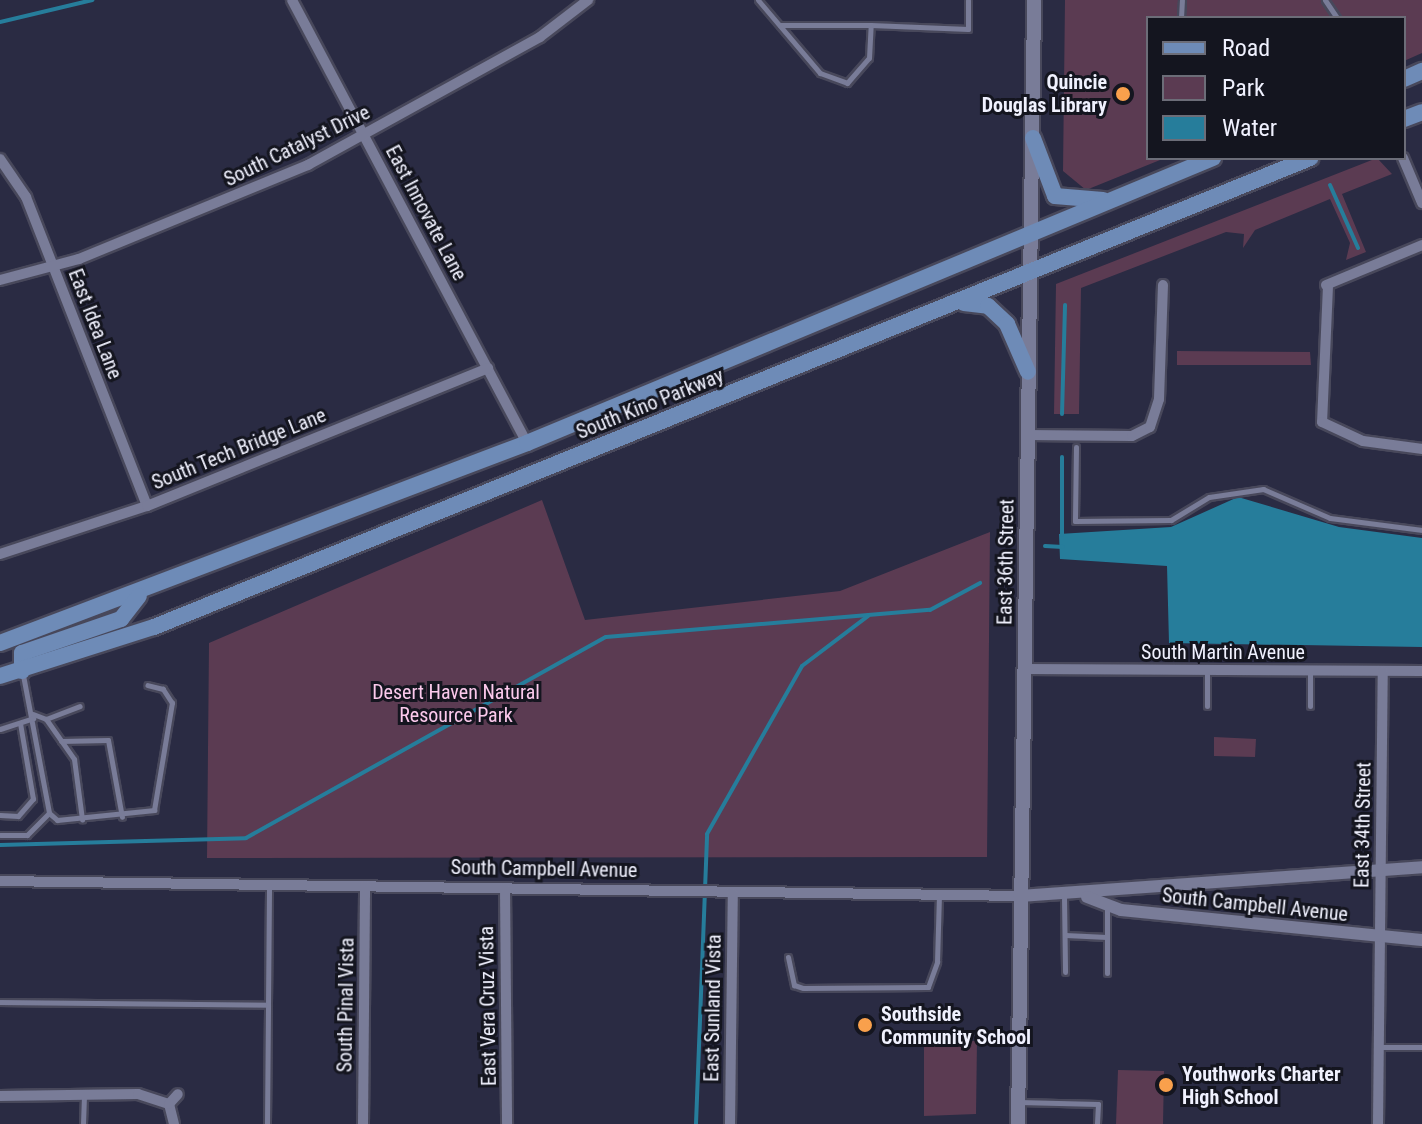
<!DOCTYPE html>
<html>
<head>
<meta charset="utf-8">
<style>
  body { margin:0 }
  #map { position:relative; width:1422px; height:1124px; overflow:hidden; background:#2a2b43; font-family:"Roboto Condensed",sans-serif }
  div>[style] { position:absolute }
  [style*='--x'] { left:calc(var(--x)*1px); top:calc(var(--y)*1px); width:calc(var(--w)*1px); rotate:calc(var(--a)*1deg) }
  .green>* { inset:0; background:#5b3b52 }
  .water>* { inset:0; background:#267d9b }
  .stream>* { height:4px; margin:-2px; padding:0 2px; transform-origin:2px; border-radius:2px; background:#267d9b }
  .roads { filter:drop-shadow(2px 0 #48485b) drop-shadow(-2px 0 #48485b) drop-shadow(0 2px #48485b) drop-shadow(0 -2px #48485b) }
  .service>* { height:5px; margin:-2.5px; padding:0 2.5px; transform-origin:2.5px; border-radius:2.5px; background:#797c98 }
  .minor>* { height:10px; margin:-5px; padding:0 5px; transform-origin:5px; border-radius:5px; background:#797c98 }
  .tertiary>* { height:12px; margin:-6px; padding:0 6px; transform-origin:6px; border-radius:6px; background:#797c98 }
  .secondary>* { height:14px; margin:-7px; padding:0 7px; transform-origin:7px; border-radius:7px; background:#797c98 }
  .primary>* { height:16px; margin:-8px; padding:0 8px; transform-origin:8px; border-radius:8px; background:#6e8bb7 }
  .dots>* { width:22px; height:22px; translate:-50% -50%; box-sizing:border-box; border:4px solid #14151f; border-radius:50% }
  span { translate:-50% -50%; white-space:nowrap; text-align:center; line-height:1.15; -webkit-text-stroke:6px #14151f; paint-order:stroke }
  .poi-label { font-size:20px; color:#f0f1fe; font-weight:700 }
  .right { translate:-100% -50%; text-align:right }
  .left { translate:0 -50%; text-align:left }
  .street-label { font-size:20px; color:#f0f1fe }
  .park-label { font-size:20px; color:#fbc9ec }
  .legend { position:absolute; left:1146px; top:16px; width:260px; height:144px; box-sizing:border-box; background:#14151f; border:2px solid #6c6d78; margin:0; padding:10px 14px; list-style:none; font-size:24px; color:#f0f1fe }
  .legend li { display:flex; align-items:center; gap:16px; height:40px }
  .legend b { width:40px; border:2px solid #6c6d78 }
</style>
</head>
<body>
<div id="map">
  <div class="green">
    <i style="clip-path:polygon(1065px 0,1422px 0,1422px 53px,1404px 61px,1404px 18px,1148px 18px,1148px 158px,1165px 158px,1086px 190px,1063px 171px)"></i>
    <i style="clip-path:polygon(1377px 158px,1392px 174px,1342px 194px,1366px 252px,1346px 260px,1350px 243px,1330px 199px,1255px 230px,1243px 248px,1244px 234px,1226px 232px,1081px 288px,1079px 414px,1054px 414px,1056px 284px)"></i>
    <i style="clip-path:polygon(1177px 351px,1310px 352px,1311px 365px,1177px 365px)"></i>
    <i style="clip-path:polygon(542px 500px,585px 620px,840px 591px,990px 532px,987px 857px,207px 858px,209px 643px)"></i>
    <i style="clip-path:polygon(1214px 737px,1256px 739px,1255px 757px,1214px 756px)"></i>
    <i style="clip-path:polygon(924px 1039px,977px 1041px,976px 1114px,924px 1116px)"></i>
    <i style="clip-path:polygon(1118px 1070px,1164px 1071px,1163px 1124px,1116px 1124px)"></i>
  </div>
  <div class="water">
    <i style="clip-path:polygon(1238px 497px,1339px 527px,1422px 538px,1422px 647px,1169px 643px,1167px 566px,1060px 559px,1059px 534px,1171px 527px)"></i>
  </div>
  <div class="stream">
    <i style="--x:0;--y:22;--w:95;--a:-13.4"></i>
    <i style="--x:1330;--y:185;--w:69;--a:66"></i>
    <i style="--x:1062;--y:414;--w:109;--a:-88.4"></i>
    <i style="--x:1062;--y:457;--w:78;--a:90"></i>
    <i style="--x:1045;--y:546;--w:18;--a:3"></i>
    <i style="--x:0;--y:845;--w:246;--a:-1.6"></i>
    <i style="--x:246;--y:838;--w:412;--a:-29.2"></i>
    <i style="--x:606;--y:637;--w:325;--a:-4.8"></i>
    <i style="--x:930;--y:610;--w:57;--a:-28.4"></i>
    <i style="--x:696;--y:1124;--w:290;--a:-87.8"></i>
    <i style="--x:707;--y:834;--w:193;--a:-60.5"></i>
    <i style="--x:802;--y:666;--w:83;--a:-37.1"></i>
  </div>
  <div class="roads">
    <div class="service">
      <i style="--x:758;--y:0;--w:96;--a:49.7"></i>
      <i style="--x:820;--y:73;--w:29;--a:20"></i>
      <i style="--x:847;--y:83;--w:33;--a:-49"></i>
      <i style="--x:869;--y:58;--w:33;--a:-87"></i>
      <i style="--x:871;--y:25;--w:97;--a:2.4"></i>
      <i style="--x:968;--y:29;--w:29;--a:-90"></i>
      <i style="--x:1325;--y:0;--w:22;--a:56"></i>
      <i style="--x:1181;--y:18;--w:18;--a:-87"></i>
      <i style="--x:780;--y:25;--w:91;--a:0"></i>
      <i style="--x:1076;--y:447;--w:74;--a:90.8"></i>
      <i style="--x:1075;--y:521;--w:96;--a:-0.6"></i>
      <i style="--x:1171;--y:520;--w:44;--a:-31.2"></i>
      <i style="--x:1209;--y:497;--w:55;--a:-8.4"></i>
      <i style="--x:1263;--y:489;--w:73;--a:23.4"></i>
      <i style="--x:1330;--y:518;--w:93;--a:7.4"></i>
      <i style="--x:23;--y:675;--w:140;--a:79.3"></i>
      <i style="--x:49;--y:813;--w:11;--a:41"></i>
      <i style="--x:57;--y:820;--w:98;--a:-5.9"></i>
      <i style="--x:154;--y:810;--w:109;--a:-80.5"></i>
      <i style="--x:172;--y:703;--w:17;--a:-123"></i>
      <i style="--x:163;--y:689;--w:16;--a:-166"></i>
      <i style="--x:1207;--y:706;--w:35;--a:-90"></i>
      <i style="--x:1310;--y:706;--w:35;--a:-90"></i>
      <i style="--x:33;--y:714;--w:14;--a:21"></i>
      <i style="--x:46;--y:719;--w:36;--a:-21"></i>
      <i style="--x:46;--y:719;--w:49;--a:55"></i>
      <i style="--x:74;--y:759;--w:61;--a:82.4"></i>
      <i style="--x:0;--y:729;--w:35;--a:-18"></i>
      <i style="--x:61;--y:741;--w:47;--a:-1.2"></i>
      <i style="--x:108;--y:740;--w:78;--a:79.7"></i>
      <i style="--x:0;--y:815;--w:18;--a:3"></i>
      <i style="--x:18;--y:816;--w:23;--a:-49"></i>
      <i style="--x:33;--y:799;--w:77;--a:-99.7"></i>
      <i style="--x:0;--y:835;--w:27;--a:0"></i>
      <i style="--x:27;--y:835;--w:31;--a:-45"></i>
      <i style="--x:1064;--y:897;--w:75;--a:89.2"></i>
      <i style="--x:1065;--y:935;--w:42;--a:2.7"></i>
      <i style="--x:788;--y:957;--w:29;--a:78"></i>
      <i style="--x:794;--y:985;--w:9;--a:18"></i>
      <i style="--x:803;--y:988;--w:125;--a:-0.5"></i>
      <i style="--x:928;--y:987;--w:27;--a:-70"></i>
      <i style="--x:937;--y:962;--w:66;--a:-88.3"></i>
      <i style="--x:1107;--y:973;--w:67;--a:-90"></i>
      <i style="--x:0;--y:1002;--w:268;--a:0.6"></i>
      <i style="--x:268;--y:1005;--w:119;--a:-89.5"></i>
      <i style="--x:1379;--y:1047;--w:43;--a:0"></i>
      <i style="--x:1019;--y:1102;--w:79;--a:1.5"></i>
      <i style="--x:1098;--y:1104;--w:20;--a:93"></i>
      <i style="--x:83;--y:1124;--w:28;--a:-88"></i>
      <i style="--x:267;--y:1124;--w:119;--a:-89.5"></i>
    </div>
    <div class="minor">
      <i style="--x:292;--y:0;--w:501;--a:62.06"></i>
      <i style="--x:1403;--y:158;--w:49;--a:67.1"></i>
      <i style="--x:0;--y:159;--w:46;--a:55.6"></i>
      <i style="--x:26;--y:197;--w:332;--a:68.6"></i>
      <i style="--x:0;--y:280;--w:82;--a:-14.9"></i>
      <i style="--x:79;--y:259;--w:248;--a:-22.3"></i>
      <i style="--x:308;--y:165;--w:265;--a:-28.9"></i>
      <i style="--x:540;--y:37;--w:61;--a:-37.6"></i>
      <i style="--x:1326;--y:285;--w:104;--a:-22.6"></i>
      <i style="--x:1328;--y:286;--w:136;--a:92.5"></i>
      <i style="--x:1322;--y:422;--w:45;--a:24.9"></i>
      <i style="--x:1363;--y:441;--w:60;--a:7.7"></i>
      <i style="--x:1027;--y:435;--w:105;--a:0.5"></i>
      <i style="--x:1132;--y:436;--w:20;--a:-27"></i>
      <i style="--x:1150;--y:427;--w:29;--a:-72"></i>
      <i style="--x:1159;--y:399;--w:114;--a:-88"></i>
      <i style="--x:0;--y:554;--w:155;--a:-18.1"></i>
      <i style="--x:147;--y:506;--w:368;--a:-22"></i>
      <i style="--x:1025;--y:669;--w:397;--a:0.3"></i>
      <i style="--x:0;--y:881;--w:1020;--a:0.84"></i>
      <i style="--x:505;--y:888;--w:236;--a:89.5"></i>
      <i style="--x:0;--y:1096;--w:138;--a:-0.8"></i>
      <i style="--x:138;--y:1094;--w:33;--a:18"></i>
      <i style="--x:169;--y:1104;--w:21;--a:76"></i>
      <i style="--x:169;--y:1104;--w:13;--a:-48"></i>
      <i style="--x:363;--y:1124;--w:238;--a:-89.5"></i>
      <i style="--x:730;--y:1124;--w:231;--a:-89.3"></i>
      <i style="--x:1378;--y:1124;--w:453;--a:-89.4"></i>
    </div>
    <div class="tertiary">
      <i style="--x:1020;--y:896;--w:403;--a:-4.1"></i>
      <i style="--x:1087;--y:897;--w:36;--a:21"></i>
      <i style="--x:1121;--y:910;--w:302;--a:5.7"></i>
    </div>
    <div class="secondary">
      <i style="--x:1018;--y:1124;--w:1124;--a:-89.18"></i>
    </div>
    <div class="primary">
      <i style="--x:1404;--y:79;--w:20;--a:-24"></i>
      <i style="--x:1404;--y:119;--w:19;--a:-21"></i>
      <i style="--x:1033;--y:138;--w:62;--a:69.2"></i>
      <i style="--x:1055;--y:196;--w:48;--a:4.8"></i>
      <i style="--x:964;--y:303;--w:24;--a:7"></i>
      <i style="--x:988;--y:306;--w:26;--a:43"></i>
      <i style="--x:1007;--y:324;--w:52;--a:66.4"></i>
      <i style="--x:0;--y:643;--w:564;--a:-20.78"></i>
      <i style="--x:527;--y:443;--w:743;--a:-22.56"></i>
      <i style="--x:22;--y:671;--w:18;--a:-90"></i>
      <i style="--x:22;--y:653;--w:105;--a:-19"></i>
      <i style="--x:121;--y:619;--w:29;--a:-52"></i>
      <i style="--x:0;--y:676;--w:162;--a:-17.7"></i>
      <i style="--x:154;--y:627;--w:1248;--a:-22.08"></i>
    </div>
  </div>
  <div class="dots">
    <i style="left:1123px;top:94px;background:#f9a04c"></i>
    <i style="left:865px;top:1025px;background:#f9a04c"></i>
    <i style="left:1166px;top:1085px;background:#f9a04c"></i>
  </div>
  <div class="poi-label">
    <span class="right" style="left:1107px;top:94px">Quincie<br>Douglas Library</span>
    <span class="left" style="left:881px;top:1026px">Southside<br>Community School</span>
    <span class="left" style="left:1182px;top:1086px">Youthworks Charter<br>High School</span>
  </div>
  <div class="street-label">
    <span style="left:297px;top:146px;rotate:-26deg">South Catalyst Drive</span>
    <span style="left:426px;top:213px;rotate:62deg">East Innovate Lane</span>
    <span style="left:95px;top:324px;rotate:69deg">East Idea Lane</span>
    <span style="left:650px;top:404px;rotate:-22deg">South Kino Parkway</span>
    <span style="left:239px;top:449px;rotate:-22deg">South Tech Bridge Lane</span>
    <span style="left:1006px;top:562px;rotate:-89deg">East 36th Street</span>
    <span style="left:1223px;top:652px">South Martin Avenue</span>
    <span style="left:1363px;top:825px;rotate:-89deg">East 34th Street</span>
    <span style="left:544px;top:869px;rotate:1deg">South Campbell Avenue</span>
    <span style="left:1255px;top:905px;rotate:6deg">South Campbell Avenue</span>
    <span style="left:346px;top:1005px;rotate:-89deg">South Pinal Vista</span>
    <span style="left:488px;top:1006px;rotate:-91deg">East Vera Cruz Vista</span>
    <span style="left:713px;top:1008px;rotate:-89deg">East Sunland Vista</span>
  </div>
  <div class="park-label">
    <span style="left:456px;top:704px">Desert Haven Natural<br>Resource Park</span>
  </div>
  <ul class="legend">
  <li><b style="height:10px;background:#6e8bb7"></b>Road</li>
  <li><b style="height:22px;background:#5b3b52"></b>Park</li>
  <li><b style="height:22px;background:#267d9b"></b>Water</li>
  </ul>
</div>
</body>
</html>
